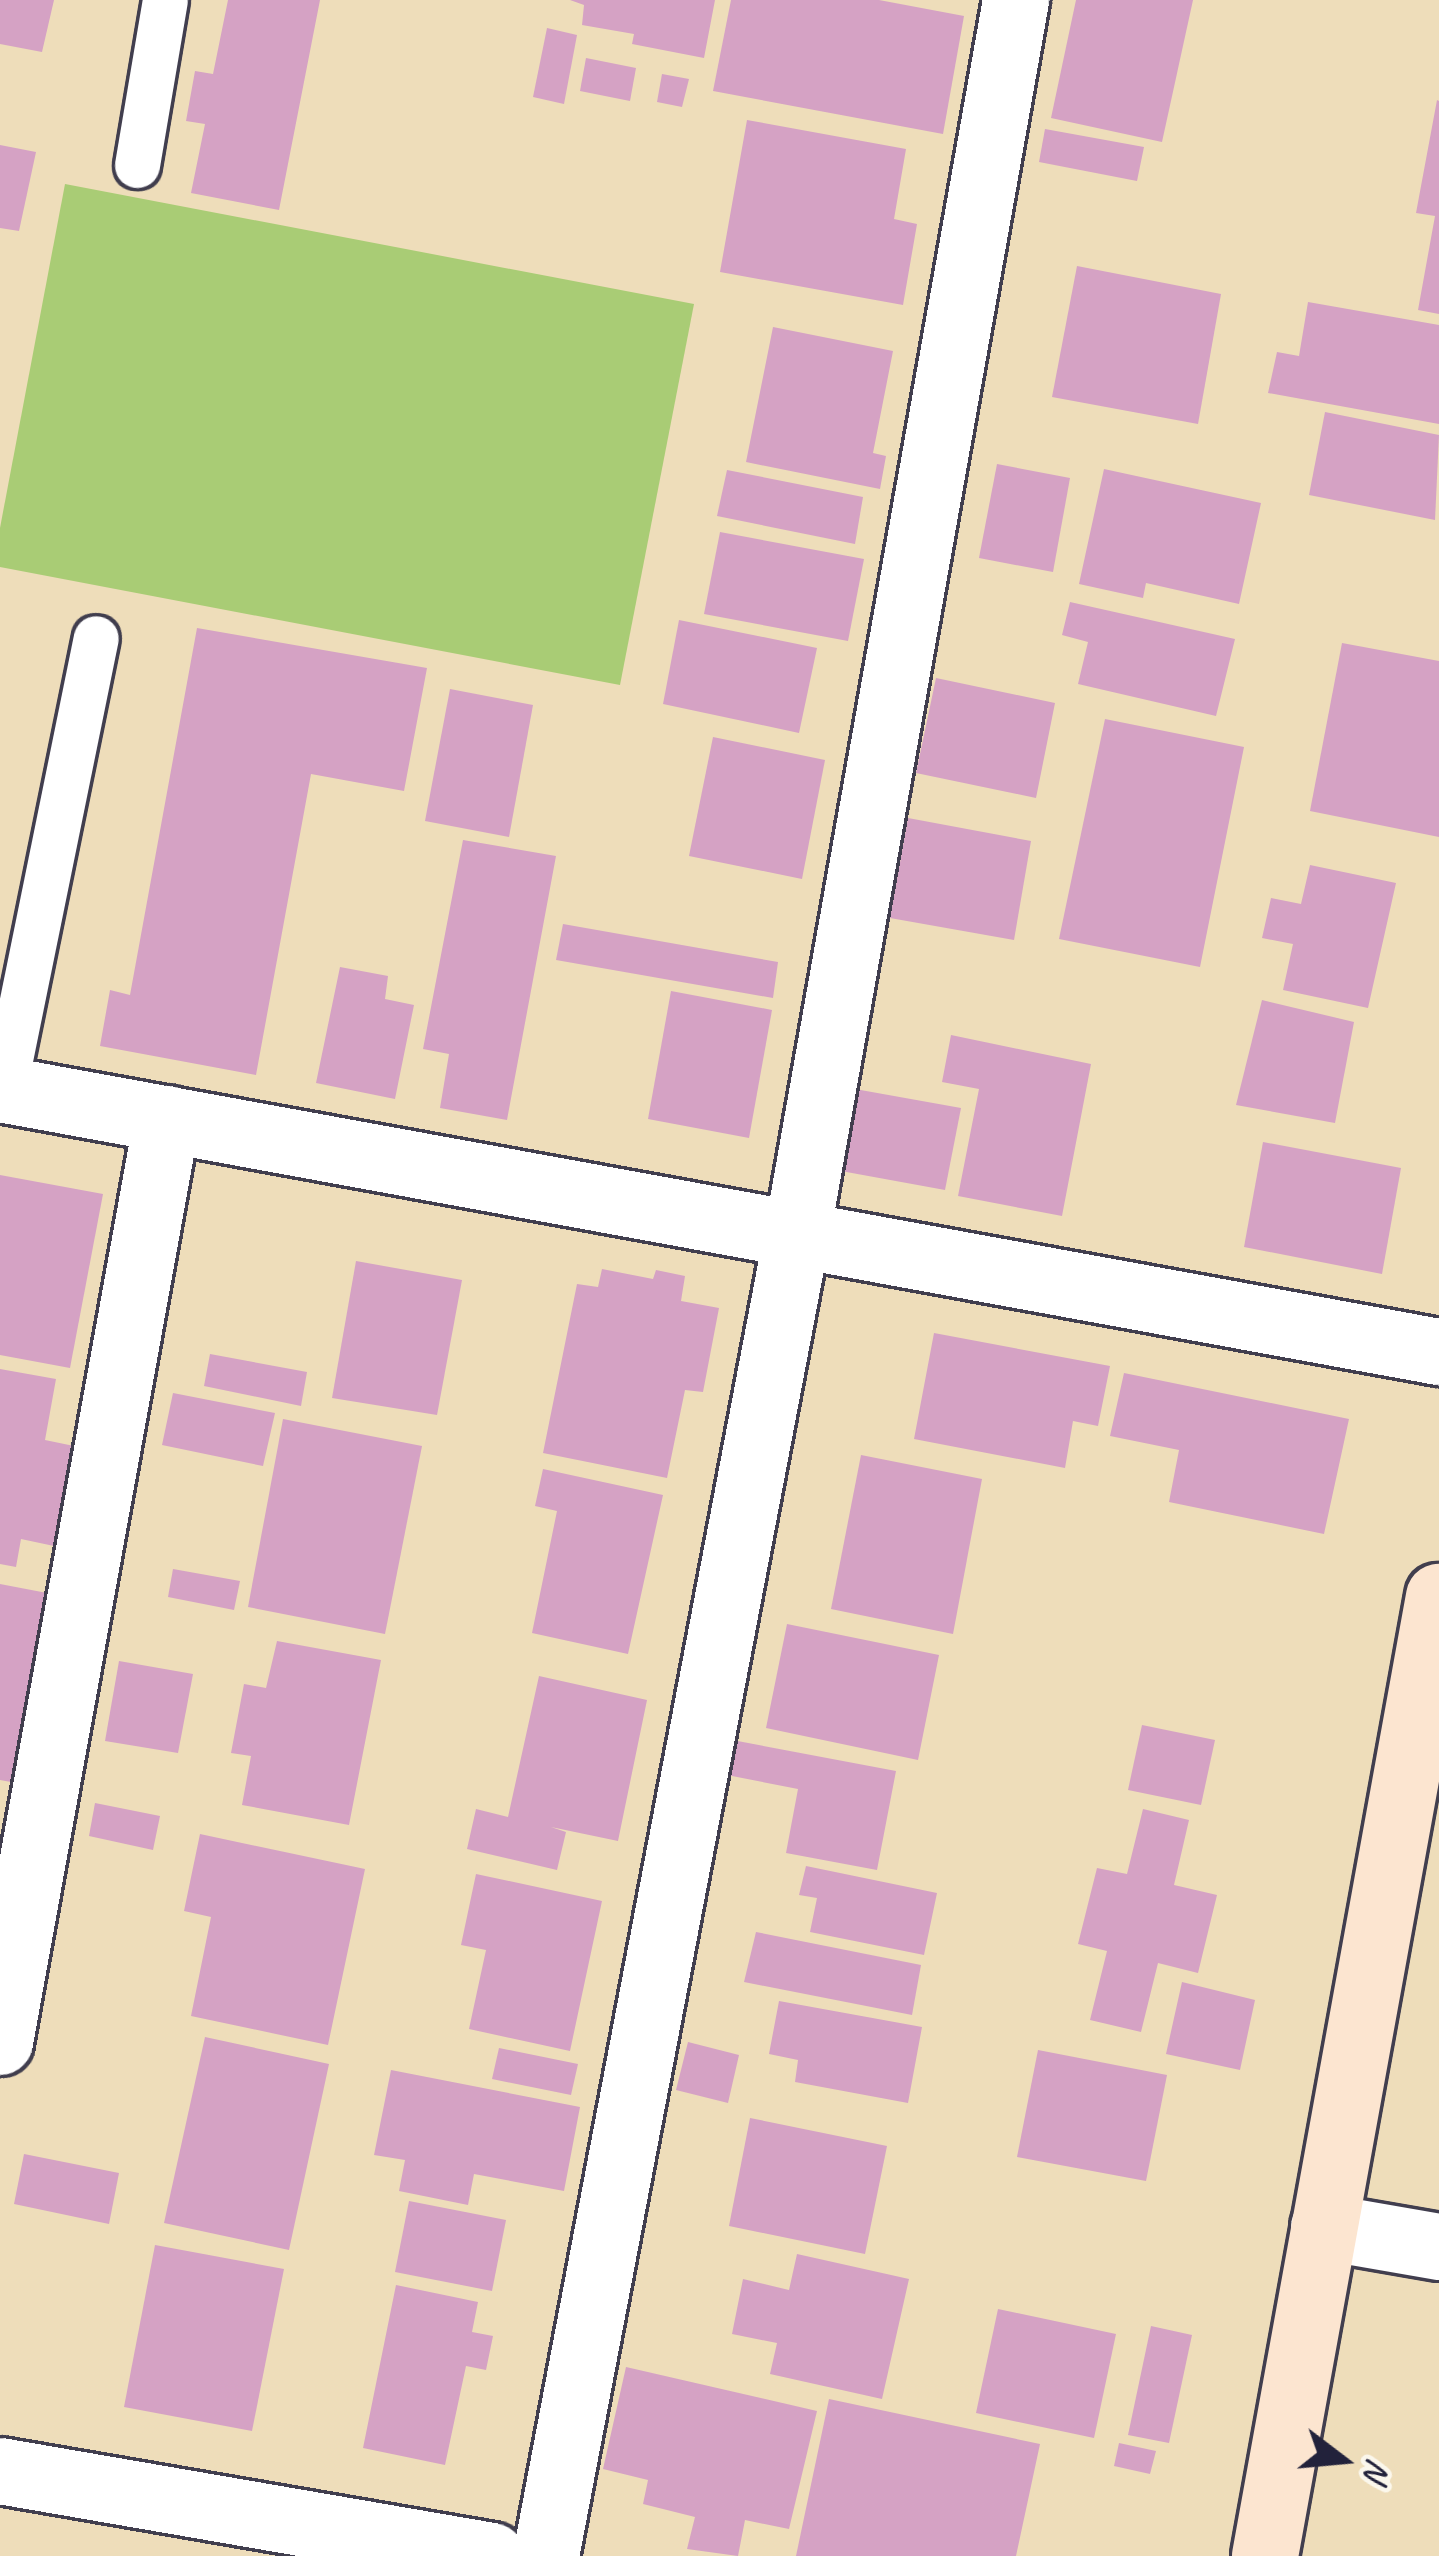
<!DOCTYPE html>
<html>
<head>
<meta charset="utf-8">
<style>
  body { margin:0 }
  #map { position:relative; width:1439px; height:2556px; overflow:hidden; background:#eeddba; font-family:Caveat,sans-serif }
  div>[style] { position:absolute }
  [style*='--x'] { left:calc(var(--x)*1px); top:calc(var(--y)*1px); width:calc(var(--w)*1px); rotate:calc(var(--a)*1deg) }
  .green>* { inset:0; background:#a9cc75 }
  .building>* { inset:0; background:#d5a2c4 }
  .roads { filter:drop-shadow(3px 0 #413e4e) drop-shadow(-3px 0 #413e4e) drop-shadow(0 3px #413e4e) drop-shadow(0 -3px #413e4e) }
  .lane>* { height:45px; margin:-22.5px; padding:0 22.5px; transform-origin:22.5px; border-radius:22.5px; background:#fff }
  .street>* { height:66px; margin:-33px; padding:0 33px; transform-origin:33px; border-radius:33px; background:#fff }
  .secondary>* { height:66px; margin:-33px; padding:0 33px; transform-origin:33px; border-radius:33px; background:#fce5d0 }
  span { translate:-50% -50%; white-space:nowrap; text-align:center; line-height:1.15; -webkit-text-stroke:12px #fbf7ec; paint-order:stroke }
  .north { position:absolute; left:1283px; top:2400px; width:120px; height:120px; -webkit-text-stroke:9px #fbf7ec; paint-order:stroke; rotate:106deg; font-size:33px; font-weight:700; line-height:48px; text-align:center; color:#22223b }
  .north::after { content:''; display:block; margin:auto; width:42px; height:54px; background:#22223b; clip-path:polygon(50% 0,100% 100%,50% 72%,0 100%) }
</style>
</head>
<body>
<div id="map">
  <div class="green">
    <i style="clip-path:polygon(65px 184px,694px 304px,620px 685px,0 567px,0 528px)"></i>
  </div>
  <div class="building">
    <i style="clip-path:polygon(0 0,54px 0,42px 52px,0 44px)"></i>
    <i style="clip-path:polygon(228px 0,320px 0,279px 210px,191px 193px,205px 124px,186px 121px,195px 71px,213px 74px)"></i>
    <i style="clip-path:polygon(570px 0,715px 0,704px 58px,632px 44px,634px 34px,582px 25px,584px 5px)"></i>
    <i style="clip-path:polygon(731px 0,879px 0,964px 16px,943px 134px,713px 91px)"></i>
    <i style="clip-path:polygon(1076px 0,1193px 0,1162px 142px,1051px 118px)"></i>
    <i style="clip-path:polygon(547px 28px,577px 35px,564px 104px,533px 97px)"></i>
    <i style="clip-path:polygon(586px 58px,636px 68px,630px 101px,580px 91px)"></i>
    <i style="clip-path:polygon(662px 74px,689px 79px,682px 107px,657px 102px)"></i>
    <i style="clip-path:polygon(1437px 100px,1439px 101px,1439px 314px,1418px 310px,1435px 216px,1416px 213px)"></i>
    <i style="clip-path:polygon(747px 120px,906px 149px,894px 219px,917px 224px,903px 305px,720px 272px)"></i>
    <i style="clip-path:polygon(1045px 129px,1144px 147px,1137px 181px,1039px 162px)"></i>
    <i style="clip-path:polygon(0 145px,36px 152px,19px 231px,0 228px)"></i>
    <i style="clip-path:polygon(1077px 266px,1221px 294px,1198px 424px,1052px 397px)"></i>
    <i style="clip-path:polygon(1308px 302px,1439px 325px,1439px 424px,1268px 393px,1277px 352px,1299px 356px)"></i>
    <i style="clip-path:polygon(773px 327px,893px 351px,873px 453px,886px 456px,880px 489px,746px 462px)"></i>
    <i style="clip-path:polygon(1325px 412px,1439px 435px,1435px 520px,1309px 495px)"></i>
    <i style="clip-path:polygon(997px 464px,1070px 478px,1053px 572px,979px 558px)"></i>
    <i style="clip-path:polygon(1104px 469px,1261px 503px,1239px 604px,1146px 583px,1143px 598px,1079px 584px)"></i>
    <i style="clip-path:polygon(727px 470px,863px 497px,855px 544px,717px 516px)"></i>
    <i style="clip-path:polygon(720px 532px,864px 559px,848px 641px,704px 614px)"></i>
    <i style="clip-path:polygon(1070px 602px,1235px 639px,1216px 716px,1078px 684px,1088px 642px,1062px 635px)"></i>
    <i style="clip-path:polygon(679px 620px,817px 648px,799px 733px,663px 704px)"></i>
    <i style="clip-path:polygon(197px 628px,427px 668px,404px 791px,311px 774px,256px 1075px,100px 1046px,110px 990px,130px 995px)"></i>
    <i style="clip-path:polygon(1342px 643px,1439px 661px,1439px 837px,1310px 811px)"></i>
    <i style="clip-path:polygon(936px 678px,1055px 703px,1036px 798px,916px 773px)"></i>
    <i style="clip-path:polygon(450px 689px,533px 705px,509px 837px,425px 821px)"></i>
    <i style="clip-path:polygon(1105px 719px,1244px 747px,1200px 967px,1059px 939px)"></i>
    <i style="clip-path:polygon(713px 737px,825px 760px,802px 879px,689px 856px)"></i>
    <i style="clip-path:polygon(908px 818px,1031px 841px,1014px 940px,890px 918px)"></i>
    <i style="clip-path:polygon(463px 840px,556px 856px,507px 1120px,440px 1108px,449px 1054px,423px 1049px)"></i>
    <i style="clip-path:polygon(1310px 865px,1396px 883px,1368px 1008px,1283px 990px,1293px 944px,1262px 938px,1271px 898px,1301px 904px)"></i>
    <i style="clip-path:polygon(563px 924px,778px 962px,773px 998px,556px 960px)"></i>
    <i style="clip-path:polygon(340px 967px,388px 976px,385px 999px,414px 1005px,395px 1099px,316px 1083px)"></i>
    <i style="clip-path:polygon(671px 991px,772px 1010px,749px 1138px,648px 1119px)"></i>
    <i style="clip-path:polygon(1262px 1000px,1354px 1022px,1335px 1123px,1236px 1105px)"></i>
    <i style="clip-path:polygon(951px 1035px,1091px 1064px,1062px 1216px,958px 1196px,979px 1089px,942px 1082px)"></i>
    <i style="clip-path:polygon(855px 1089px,961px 1108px,945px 1190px,841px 1171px)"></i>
    <i style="clip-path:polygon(1263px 1142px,1401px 1168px,1382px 1274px,1244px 1247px)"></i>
    <i style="clip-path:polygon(0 1175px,103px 1194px,70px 1368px,0 1355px)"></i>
    <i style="clip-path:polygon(356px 1261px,462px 1280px,437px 1415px,332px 1398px)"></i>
    <i style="clip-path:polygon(602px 1269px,653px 1279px,656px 1270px,685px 1276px,681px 1301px,719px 1308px,703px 1392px,685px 1390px,667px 1478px,543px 1453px,577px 1284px,598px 1287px)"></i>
    <i style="clip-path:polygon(934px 1333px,1110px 1366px,1098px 1426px,1073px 1421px,1065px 1468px,914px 1439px)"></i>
    <i style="clip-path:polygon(210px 1354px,307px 1372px,301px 1406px,204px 1386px)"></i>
    <i style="clip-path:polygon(0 1369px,56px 1379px,45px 1440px,74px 1446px,54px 1546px,21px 1539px,16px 1567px,0 1564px)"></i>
    <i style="clip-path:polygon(1124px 1373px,1349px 1419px,1324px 1534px,1169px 1502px,1179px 1450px,1110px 1436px)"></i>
    <i style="clip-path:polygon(173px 1393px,275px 1413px,263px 1466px,162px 1445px)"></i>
    <i style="clip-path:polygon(283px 1419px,422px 1446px,385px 1634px,248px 1607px)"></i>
    <i style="clip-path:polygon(861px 1455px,982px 1479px,953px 1634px,831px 1609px)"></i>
    <i style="clip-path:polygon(543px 1469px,663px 1495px,628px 1654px,532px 1633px,557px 1511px,535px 1506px)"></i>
    <i style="clip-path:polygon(173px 1569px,240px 1581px,234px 1610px,168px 1597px)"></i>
    <i style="clip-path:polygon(0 1584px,47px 1593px,11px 1782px,0 1780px)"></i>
    <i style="clip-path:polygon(787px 1624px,939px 1655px,918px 1760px,766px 1728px)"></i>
    <i style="clip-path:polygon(277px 1641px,381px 1660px,349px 1825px,242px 1805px,251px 1756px,231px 1753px,244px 1684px,266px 1688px)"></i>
    <i style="clip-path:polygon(119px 1661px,193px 1674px,178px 1753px,105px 1741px)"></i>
    <i style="clip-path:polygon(539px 1676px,647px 1700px,618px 1841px,551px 1827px,566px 1832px,557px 1870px,467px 1849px,476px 1809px,508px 1817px)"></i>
    <i style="clip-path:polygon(1142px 1725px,1215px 1740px,1201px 1805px,1128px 1790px)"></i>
    <i style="clip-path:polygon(727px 1739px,896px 1771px,877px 1870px,786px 1853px,798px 1789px,722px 1774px)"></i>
    <i style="clip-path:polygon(95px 1803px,160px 1816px,153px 1850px,89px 1836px)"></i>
    <i style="clip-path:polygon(1143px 1809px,1189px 1820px,1174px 1885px,1217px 1895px,1198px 1973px,1158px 1963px,1141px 2032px,1090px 2020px,1107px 1951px,1078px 1944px,1097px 1868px,1127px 1874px)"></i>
    <i style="clip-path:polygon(200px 1834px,365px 1869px,328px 2045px,191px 2016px,211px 1917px,184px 1911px)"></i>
    <i style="clip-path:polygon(806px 1866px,937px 1893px,924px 1955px,810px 1932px,817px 1898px,799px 1895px)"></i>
    <i style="clip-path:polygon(476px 1874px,602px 1901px,570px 2051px,469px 2029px,486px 1950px,461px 1945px)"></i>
    <i style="clip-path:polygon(756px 1932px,921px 1965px,912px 2015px,744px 1982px)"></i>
    <i style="clip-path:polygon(1182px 1982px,1255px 2000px,1240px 2070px,1166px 2054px)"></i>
    <i style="clip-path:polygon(779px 2001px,922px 2027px,908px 2103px,795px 2082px,798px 2060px,769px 2054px)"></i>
    <i style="clip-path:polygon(205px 2037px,329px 2064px,289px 2250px,164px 2223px)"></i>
    <i style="clip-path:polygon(688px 2042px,739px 2055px,728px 2103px,676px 2090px)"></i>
    <i style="clip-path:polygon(499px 2048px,578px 2064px,571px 2095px,492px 2079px)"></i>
    <i style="clip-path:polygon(1038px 2050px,1167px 2075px,1146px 2181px,1017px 2157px)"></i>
    <i style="clip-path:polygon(391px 2070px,580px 2107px,564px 2191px,474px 2174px,468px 2205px,399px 2191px,405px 2160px,374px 2155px)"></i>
    <i style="clip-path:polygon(750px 2118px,887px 2146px,865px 2254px,729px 2226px)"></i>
    <i style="clip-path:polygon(24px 2154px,119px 2173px,109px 2224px,14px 2204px)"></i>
    <i style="clip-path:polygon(409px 2201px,506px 2220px,492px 2291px,395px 2272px)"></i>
    <i style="clip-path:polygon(155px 2245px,284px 2269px,252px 2431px,124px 2407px)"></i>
    <i style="clip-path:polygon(797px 2254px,909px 2279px,882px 2399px,770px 2374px,777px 2343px,732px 2334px,743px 2279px,789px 2290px)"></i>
    <i style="clip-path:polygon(396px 2285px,478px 2302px,472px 2332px,493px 2336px,486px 2370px,466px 2366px,445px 2465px,363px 2448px)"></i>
    <i style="clip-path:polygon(998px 2309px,1116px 2334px,1094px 2438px,976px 2413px)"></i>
    <i style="clip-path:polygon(1151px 2326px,1192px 2335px,1169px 2443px,1128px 2435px)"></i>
    <i style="clip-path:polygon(626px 2367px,817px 2411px,789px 2529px,745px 2520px,738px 2556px,687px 2549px,695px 2517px,643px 2504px,648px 2480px,603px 2469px)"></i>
    <i style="clip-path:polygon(829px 2399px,1040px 2444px,1016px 2556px,796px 2556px)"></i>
    <i style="clip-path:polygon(1119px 2443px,1156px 2451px,1150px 2474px,1114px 2466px)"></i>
  </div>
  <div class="roads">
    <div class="lane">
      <i style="--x:137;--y:165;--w:167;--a:-80.4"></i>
      <i style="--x:4;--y:1089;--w:460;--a:-78.5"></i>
    </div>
    <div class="street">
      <i style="--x:0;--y:1089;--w:1463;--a:10.36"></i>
      <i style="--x:0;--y:2042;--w:938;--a:-79.74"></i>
      <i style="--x:1324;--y:2227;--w:117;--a:9.9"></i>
      <i style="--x:0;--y:2471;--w:499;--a:9.8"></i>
      <i style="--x:546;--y:2556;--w:1345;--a:-79.24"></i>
      <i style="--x:797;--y:1235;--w:1254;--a:-79.94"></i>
    </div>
    <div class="secondary">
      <i style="--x:1265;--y:2556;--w:975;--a:-79.72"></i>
    </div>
  </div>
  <div class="north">N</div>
</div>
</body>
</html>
